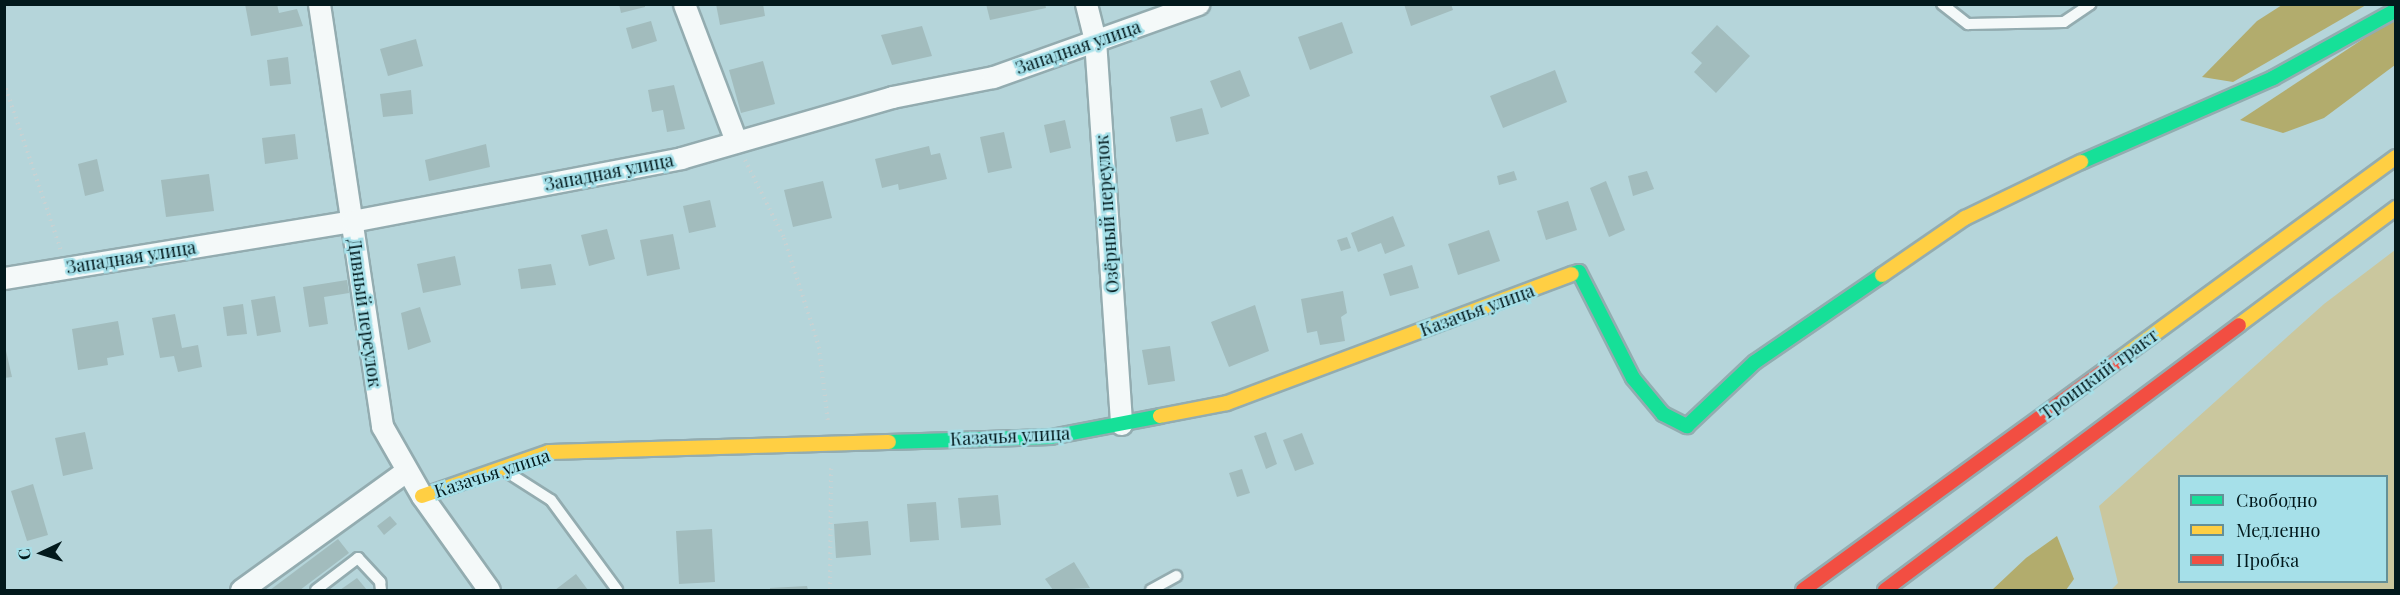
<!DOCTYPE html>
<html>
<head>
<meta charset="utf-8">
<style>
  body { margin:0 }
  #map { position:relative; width:2400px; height:595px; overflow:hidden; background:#b5d5da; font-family:"Playfair Display",serif }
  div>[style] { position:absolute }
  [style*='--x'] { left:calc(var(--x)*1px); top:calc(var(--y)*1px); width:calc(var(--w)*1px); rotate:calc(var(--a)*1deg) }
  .green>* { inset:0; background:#cac79e }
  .forest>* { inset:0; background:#b2ac6d }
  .building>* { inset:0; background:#a2bcbd }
  .path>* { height:4px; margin-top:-2px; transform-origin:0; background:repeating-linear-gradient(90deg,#c8d2d3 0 1.5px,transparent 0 6px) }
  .roads { filter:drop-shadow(2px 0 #93acb0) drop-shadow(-2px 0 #93acb0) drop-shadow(0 2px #93acb0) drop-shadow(0 -2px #93acb0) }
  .lane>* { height:10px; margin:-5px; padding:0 5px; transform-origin:5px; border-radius:5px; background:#f4f9f9 }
  .street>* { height:21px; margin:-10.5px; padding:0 10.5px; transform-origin:10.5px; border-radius:10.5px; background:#f4f9f9 }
  .fast>* { height:14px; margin:-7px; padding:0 7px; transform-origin:7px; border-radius:7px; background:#16e098 }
  .slow>* { height:14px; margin:-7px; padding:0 7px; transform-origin:7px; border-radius:7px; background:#ffcf43 }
  .jam>* { height:14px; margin:-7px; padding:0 7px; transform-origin:7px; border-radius:7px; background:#f24e42 }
  span { translate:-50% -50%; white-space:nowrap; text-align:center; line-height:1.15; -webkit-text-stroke:5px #a6e0e9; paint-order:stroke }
  .street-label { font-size:18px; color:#02191c }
  .frame { position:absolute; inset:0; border:6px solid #02191c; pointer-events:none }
  .legend { position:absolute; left:2178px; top:475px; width:210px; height:108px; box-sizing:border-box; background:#a6e0e9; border:2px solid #649097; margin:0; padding:8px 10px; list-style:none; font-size:18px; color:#02191c }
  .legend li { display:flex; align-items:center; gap:12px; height:30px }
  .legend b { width:30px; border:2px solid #649097 }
  .north { position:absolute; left:12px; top:523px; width:60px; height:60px; -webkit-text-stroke:4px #a6e0e9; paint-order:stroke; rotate:266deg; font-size:16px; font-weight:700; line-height:24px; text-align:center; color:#02191c }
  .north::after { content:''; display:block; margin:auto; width:21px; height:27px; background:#02191c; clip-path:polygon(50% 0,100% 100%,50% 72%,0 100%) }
</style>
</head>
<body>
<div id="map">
  <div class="green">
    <i style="clip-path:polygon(evenodd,2395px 250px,2395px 590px,2111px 590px,2118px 583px,2099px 506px,2324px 304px,2395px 250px,2180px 476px,2386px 476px,2386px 582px,2180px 582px,2180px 476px)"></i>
  </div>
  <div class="forest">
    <i style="clip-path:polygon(2282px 5px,2366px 5px,2233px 82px,2202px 77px,2257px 21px)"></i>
    <i style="clip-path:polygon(2395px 18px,2395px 65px,2324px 118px,2283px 133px,2240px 120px)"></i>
    <i style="clip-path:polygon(2057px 536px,2074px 579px,2066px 590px,1992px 590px,2026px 558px)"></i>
  </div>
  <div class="building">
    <i style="clip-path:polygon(245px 4px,277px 4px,279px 13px,297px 9px,303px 26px,251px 36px)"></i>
    <i style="clip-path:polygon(619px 4px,645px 4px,645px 7px,621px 13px)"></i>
    <i style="clip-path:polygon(716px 4px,763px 4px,765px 16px,720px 25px)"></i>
    <i style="clip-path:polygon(986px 4px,1045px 4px,1046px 8px,990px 20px)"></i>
    <i style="clip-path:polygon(1404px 4px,1451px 4px,1453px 10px,1411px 26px)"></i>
    <i style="clip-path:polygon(651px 21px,657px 41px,632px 49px,626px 28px)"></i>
    <i style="clip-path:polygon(1342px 22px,1353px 53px,1310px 70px,1298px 37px)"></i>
    <i style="clip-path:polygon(1717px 25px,1750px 56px,1716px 93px,1694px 72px,1702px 63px,1691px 53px)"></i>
    <i style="clip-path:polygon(922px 26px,932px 56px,892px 65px,881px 35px)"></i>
    <i style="clip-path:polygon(416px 39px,423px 66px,388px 76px,380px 49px)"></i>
    <i style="clip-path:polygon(288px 57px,291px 84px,270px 86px,267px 60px)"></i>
    <i style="clip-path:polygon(763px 61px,775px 104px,741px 113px,729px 70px)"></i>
    <i style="clip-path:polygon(1240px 70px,1250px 96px,1221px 108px,1210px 81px)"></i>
    <i style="clip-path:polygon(1555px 70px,1567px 102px,1503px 128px,1490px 96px)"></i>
    <i style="clip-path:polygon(674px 85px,685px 129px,667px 132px,663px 110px,652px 112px,648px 90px)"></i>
    <i style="clip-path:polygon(411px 90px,413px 114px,383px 117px,380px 94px)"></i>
    <i style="clip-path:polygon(1202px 108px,1209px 134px,1176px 142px,1170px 117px)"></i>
    <i style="clip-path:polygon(1065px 120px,1071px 148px,1050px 153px,1044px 125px)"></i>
    <i style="clip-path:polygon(1004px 132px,1012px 168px,988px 173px,980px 137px)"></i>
    <i style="clip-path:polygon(295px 134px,298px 159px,265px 164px,262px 138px)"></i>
    <i style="clip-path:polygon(486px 144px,490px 167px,429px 181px,425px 160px)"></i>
    <i style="clip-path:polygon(929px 146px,931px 155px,940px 153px,947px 179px,899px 190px,898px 184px,882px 188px,875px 159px)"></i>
    <i style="clip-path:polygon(97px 159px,104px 191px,85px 196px,78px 164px)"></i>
    <i style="clip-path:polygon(1514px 171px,1517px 180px,1499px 185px,1497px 176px)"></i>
    <i style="clip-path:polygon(1647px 171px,1654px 189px,1633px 196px,1628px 176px)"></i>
    <i style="clip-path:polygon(209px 174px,214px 211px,166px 217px,161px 180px)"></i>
    <i style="clip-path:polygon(823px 181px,832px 218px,793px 227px,784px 190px)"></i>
    <i style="clip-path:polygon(1606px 181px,1625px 230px,1609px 237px,1590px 188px)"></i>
    <i style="clip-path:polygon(710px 200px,716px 227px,689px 233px,683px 206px)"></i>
    <i style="clip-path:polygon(1568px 201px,1577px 230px,1546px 240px,1537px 211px)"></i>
    <i style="clip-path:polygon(1393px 216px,1405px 246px,1385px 254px,1381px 243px,1358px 252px,1351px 233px)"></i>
    <i style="clip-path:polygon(607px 229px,615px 259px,589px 266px,581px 235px)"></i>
    <i style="clip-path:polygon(1489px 230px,1500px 261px,1458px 275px,1448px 244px)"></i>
    <i style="clip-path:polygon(673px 234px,680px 269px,647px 276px,640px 240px)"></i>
    <i style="clip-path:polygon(1347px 237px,1351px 248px,1341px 251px,1337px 240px)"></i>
    <i style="clip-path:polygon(455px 256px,461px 285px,423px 293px,417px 264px)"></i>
    <i style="clip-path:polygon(551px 264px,556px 285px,521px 289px,518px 269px)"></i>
    <i style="clip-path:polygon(1412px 265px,1419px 288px,1390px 296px,1383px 274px)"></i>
    <i style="clip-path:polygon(347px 280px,349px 293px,324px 297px,328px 324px,309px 327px,303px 287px)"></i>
    <i style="clip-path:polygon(1343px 291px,1347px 313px,1341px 317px,1345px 341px,1320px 345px,1317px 331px,1307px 333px,1301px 299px)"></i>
    <i style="clip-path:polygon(275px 296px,281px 332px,257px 336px,251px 300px)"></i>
    <i style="clip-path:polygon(243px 304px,247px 334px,227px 336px,223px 307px)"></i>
    <i style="clip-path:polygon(1255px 305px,1269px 351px,1229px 367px,1211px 322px)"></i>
    <i style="clip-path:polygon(420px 307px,431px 342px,408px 350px,401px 313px)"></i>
    <i style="clip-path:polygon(175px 314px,182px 348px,198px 345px,202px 367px,178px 372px,174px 356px,160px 358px,152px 318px)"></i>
    <i style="clip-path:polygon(118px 321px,124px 355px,107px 358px,108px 365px,78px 370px,72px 329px)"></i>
    <i style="clip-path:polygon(4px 342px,12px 377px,4px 378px)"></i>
    <i style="clip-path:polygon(1170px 346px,1175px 381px,1148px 385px,1142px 350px)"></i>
    <i style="clip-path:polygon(85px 432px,93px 469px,63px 476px,55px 438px)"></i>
    <i style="clip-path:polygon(1266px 432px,1277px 464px,1266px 469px,1254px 436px)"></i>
    <i style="clip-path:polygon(1302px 433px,1314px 464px,1295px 471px,1283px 440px)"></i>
    <i style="clip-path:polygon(1242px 469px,1250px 493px,1237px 497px,1229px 473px)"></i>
    <i style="clip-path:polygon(33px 484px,48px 535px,27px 541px,11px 491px)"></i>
    <i style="clip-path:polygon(998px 495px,1001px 525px,961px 528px,958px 498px)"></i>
    <i style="clip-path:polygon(936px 502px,939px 540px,910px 542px,907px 504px)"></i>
    <i style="clip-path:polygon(390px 516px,397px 524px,384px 535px,377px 526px)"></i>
    <i style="clip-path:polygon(868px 521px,871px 555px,836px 558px,834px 524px)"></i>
    <i style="clip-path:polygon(712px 529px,715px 582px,679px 584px,676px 531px)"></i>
    <i style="clip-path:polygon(338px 539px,349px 553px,300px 590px,270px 590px)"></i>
    <i style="clip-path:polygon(1074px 562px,1090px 588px,1053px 590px,1045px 579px)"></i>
    <i style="clip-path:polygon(576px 574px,588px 590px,555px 590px)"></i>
    <i style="clip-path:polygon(357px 578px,367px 590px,340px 590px)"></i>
    <i style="clip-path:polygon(807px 586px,808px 590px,770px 590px,770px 588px)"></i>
  </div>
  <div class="path">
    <i style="--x:4;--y:83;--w:176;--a:71.2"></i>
    <i style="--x:745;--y:160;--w:87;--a:63.4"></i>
    <i style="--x:784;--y:238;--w:114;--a:72.2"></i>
    <i style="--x:819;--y:347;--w:76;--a:83.2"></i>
    <i style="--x:830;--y:590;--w:125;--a:-89.5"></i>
  </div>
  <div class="roads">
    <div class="lane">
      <i style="--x:1942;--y:4;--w:33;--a:38"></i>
      <i style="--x:1968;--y:24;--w:96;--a:-1.2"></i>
      <i style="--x:2064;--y:22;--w:32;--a:-34"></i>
      <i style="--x:507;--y:472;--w:52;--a:32.5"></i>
      <i style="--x:551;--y:500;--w:112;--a:53.7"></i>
      <i style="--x:316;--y:590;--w:53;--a:-37.3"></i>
      <i style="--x:358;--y:558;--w:33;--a:47"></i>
      <i style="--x:380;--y:582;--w:8;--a:83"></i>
      <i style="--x:1151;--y:590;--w:29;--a:-29"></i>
    </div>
    <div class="street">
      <i style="--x:319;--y:4;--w:427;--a:81.5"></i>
      <i style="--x:382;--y:426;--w:81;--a:60.3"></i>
      <i style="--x:422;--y:496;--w:115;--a:54.5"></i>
      <i style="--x:684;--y:4;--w:147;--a:69.2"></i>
      <i style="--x:1086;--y:4;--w:37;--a:76"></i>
      <i style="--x:1095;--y:40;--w:385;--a:86.1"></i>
      <i style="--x:4;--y:278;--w:353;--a:-9.3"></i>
      <i style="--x:352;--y:221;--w:335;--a:-10.8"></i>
      <i style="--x:681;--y:158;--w:220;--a:-16.1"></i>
      <i style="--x:892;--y:97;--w:103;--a:-11.2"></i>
      <i style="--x:993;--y:77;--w:218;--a:-19.6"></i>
      <i style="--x:241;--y:590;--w:203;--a:-35.8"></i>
    </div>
    <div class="fast">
      <i style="--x:2081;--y:162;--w:210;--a:-23.6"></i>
      <i style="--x:2273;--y:78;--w:141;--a:-28.9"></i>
      <i style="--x:1572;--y:274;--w:7;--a:-16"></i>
      <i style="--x:1579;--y:272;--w:119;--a:63"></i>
      <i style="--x:1633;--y:378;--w:47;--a:50.2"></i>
      <i style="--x:1663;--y:414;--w:27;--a:27"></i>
      <i style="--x:1687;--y:426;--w:93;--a:-43.3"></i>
      <i style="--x:1755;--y:362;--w:154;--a:-34.4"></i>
      <i style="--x:889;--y:442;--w:162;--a:-1.8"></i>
      <i style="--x:1051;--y:437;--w:111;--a:-10.9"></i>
    </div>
    <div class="slow">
      <i style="--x:1882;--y:275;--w:101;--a:-34.5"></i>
      <i style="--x:1965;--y:218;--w:129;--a:-25.8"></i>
      <i style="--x:2239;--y:325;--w:196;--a:-36.7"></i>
      <i style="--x:2120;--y:359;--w:342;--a:-36.2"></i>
      <i style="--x:1160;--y:416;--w:68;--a:-11"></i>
      <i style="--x:1227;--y:403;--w:368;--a:-20.5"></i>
      <i style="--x:422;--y:496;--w:134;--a:-19.1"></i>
      <i style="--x:549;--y:452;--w:340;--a:-1.7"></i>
    </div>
    <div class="jam">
      <i style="--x:1803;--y:590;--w:392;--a:-36.1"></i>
      <i style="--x:1885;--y:590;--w:442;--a:-36.8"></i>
    </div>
  </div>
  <div class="street-label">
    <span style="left:1078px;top:47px;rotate:-19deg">Западная улица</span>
    <span style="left:609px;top:172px;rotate:-11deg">Западная улица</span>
    <span style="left:1107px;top:214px;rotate:-94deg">Озёрный переулок</span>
    <span style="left:131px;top:257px;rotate:-9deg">Западная улица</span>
    <span style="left:1477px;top:310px;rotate:-20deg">Казачья улица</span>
    <span style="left:365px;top:313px;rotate:82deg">Дивный переулок</span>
    <span style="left:2099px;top:374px;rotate:-36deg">Троицкий тракт</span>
    <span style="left:1010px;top:436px;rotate:-3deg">Казачья улица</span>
    <span style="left:492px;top:473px;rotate:-18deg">Казачья улица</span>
  </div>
  <div class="frame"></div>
  <ul class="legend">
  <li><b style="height:8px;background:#16e098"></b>Свободно</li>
  <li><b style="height:8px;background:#ffcf43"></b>Медленно</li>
  <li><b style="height:8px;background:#f24e42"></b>Пробка</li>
  </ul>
  <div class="north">С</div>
</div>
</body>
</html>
